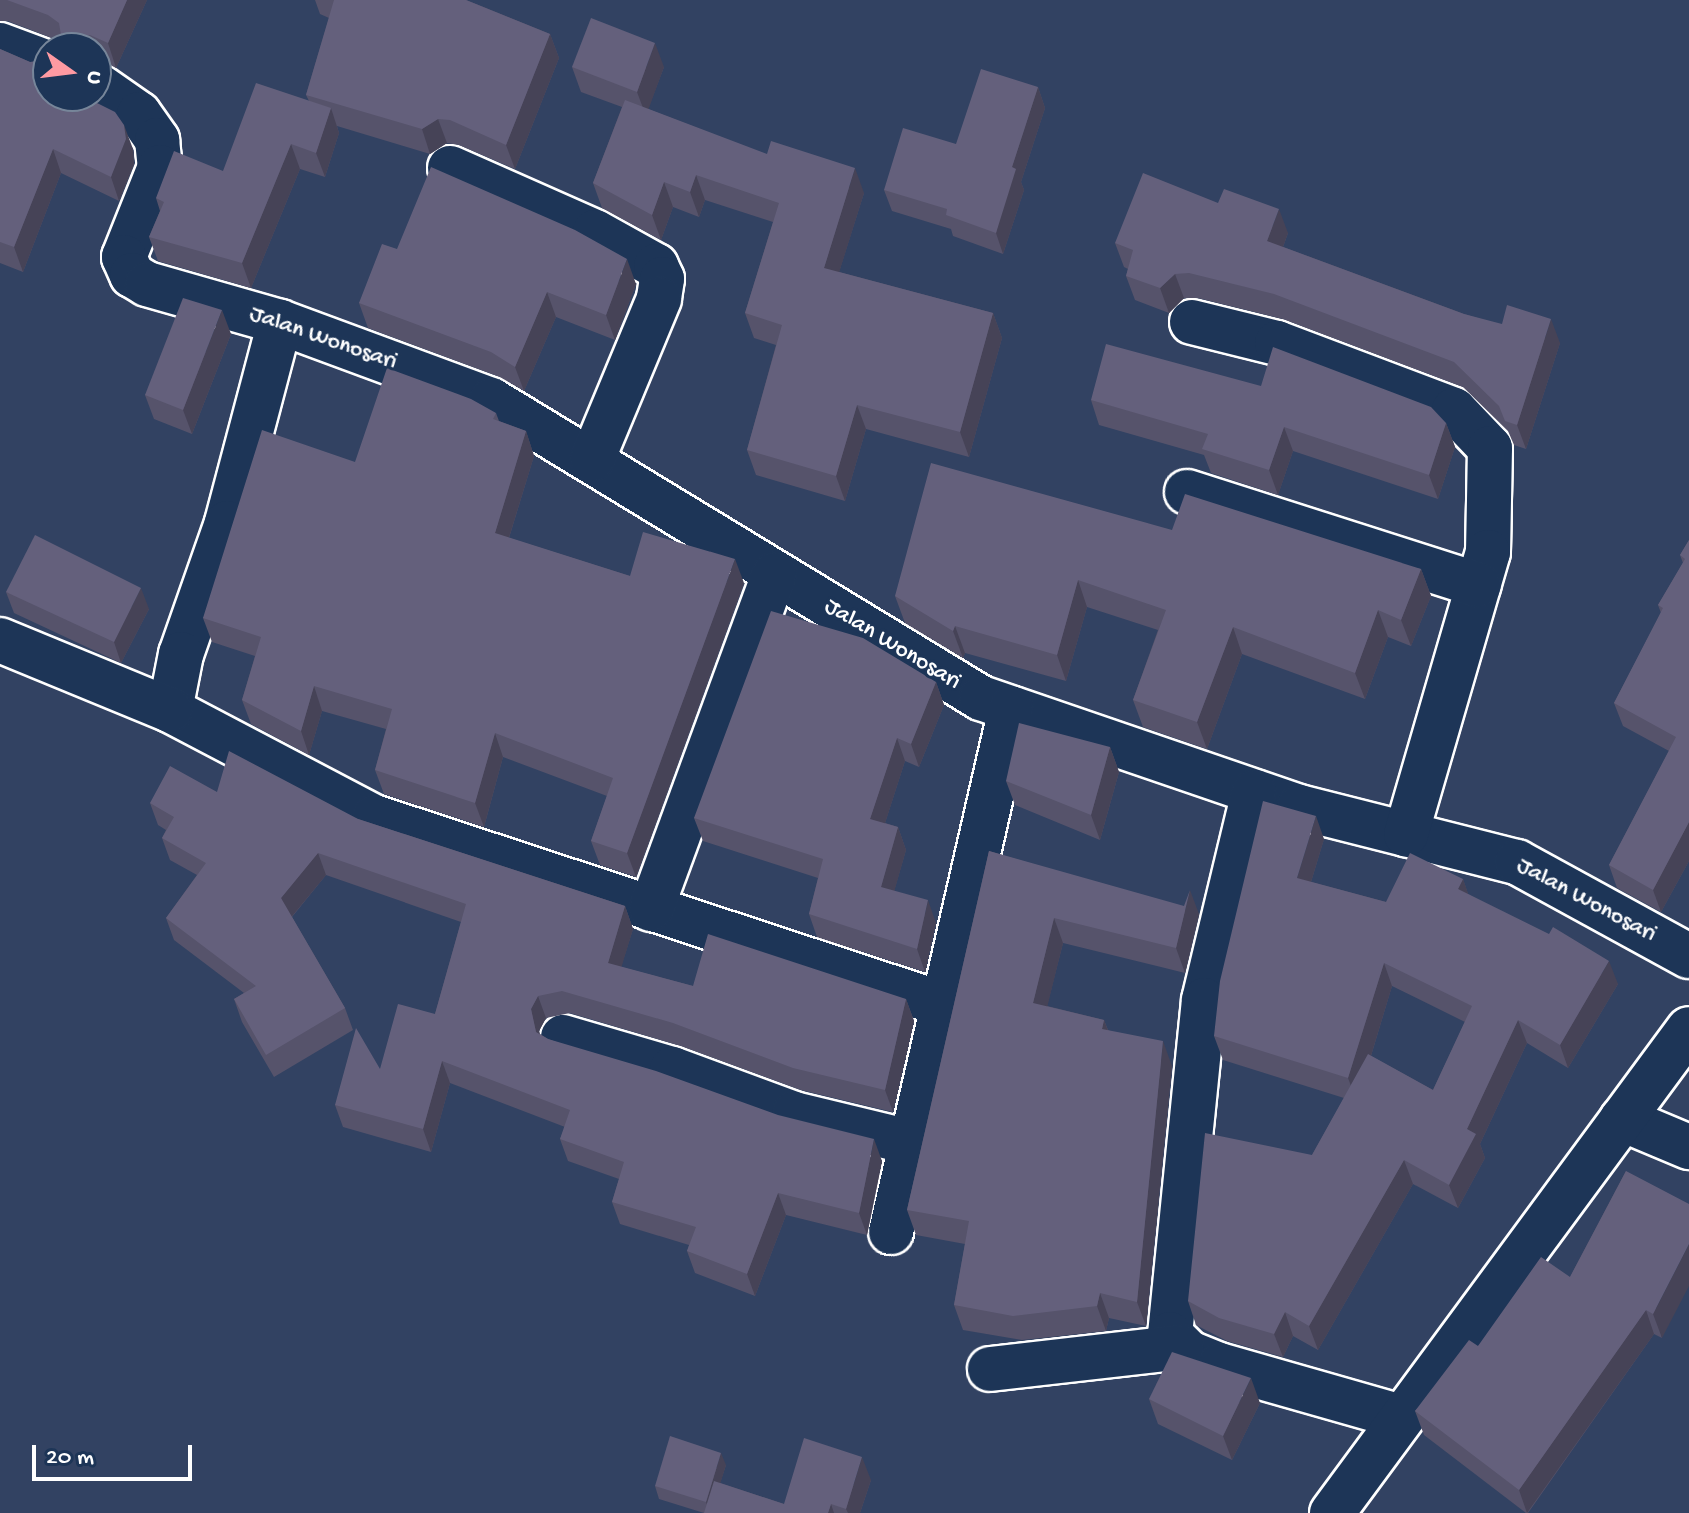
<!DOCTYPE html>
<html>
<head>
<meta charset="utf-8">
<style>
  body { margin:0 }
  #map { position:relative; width:1689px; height:1513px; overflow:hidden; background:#324262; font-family:"Gochi Hand",sans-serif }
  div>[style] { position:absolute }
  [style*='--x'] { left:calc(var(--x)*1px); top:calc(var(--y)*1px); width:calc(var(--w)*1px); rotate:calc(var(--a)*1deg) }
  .roads { filter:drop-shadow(2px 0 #fff) drop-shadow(-2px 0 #fff) drop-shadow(0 2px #fff) drop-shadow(0 -2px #fff) }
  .minor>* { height:44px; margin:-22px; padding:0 22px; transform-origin:22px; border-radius:22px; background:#1d3557 }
  .trunk>* { height:44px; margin:-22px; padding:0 22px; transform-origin:22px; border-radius:22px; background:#1d3557 }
  .wall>* { inset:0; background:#56536b }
  .shaded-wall>* { inset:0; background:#464357 }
  .building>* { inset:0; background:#64607c }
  span { translate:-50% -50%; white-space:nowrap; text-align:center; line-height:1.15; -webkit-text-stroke:6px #1d3557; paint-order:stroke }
  .street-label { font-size:24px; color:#fff }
  .north { position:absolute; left:32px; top:32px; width:80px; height:80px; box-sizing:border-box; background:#1d3557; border:2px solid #77869a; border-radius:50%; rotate:104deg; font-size:22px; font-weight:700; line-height:32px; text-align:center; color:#fff }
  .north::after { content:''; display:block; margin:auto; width:28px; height:36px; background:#ff9aa2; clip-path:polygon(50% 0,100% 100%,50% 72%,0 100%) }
  .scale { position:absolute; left:32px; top:1445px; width:160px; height:36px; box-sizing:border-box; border:4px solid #fff; border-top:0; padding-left:10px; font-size:24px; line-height:28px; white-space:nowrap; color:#fff; -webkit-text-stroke:6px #1d3557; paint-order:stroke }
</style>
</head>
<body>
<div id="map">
  <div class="roads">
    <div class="minor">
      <i style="--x:0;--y:45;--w:51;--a:20.6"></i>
      <i style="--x:96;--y:84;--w:52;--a:34.9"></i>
      <i style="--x:139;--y:114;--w:32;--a:55"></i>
      <i style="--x:157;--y:140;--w:27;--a:84"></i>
      <i style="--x:160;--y:167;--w:97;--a:111.8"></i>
      <i style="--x:124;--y:257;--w:20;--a:66"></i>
      <i style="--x:132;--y:275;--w:17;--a:31"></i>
      <i style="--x:147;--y:284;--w:138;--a:15.9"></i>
      <i style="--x:280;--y:322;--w:225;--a:20.3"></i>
      <i style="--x:491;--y:400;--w:574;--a:31.31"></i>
      <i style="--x:981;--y:698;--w:336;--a:18.9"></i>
      <i style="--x:1299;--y:807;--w:225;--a:14.2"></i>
      <i style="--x:1517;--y:862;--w:196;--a:28.7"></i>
      <i style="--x:450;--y:168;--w:158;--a:23.8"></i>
      <i style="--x:595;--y:232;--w:70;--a:29.1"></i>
      <i style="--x:656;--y:266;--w:14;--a:65"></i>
      <i style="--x:662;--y:279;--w:20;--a:99"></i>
      <i style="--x:659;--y:299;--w:174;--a:112.6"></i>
      <i style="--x:280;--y:322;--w:208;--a:104.8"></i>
      <i style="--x:227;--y:523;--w:139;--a:109.3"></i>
      <i style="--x:181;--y:654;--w:57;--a:101.1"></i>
      <i style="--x:170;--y:710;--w:230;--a:27.7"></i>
      <i style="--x:374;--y:817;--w:598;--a:18.22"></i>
      <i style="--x:1192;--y:322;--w:88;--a:13.9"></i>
      <i style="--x:1277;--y:343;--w:189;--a:20.7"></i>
      <i style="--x:1454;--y:410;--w:52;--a:46.5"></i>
      <i style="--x:1490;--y:448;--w:104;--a:91.1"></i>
      <i style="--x:1488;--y:552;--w:294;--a:106.2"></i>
      <i style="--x:1187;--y:492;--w:306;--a:17.7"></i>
      <i style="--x:0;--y:640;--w:184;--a:22.4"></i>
      <i style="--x:1254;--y:792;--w:214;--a:103.5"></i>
      <i style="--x:1204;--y:1000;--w:336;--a:95.8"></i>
      <i style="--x:1170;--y:1334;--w:27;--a:45"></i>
      <i style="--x:1189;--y:1353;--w:32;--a:22"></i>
      <i style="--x:1219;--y:1365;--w:189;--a:15.9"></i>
      <i style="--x:651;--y:909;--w:357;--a:-69.8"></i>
      <i style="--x:563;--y:1037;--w:114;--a:16.4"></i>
      <i style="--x:672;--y:1069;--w:130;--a:20.2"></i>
      <i style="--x:794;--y:1114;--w:119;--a:13.6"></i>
      <i style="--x:1622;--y:1119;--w:73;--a:22.7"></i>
      <i style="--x:891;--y:1232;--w:537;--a:-77.08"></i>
      <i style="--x:990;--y:1369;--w:193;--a:-6.5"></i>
    </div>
    <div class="trunk">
      <i style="--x:1332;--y:1513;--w:601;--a:-53.59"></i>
    </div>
  </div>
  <div class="wall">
    <i style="clip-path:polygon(0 0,147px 0,116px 68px,99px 59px,96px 60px,96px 48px,62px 48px,62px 44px,57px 40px,8px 21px,0 21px)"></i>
    <i style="clip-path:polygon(315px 0,466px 0,550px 34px,559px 58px,515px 169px,459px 145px,447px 143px,430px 154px,337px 126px,339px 133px,325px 177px,300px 169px,251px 288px,158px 261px,149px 237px,160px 211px,156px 198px,223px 171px,309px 101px,306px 95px,329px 18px,320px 14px)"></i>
    <i style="clip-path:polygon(0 49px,30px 62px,90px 100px,133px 149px,134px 164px,119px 201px,61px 173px,23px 272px,0 263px)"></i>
    <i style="clip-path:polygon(572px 67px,664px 67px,648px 109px,864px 193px,839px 272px,993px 313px,1002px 338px,969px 457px,866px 429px,845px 501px,756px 475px,747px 450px,776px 345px,754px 338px,745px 313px,773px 222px,705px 200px,699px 217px,673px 207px,661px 240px,602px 208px,593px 183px,622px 107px,581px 92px)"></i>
    <i style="clip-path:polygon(1038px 87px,1045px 108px,1021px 182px,1024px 190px,1003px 254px,953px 236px,951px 229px,892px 211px,884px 190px,956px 144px)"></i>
    <i style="clip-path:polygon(1218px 203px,1288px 233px,1283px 247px,1464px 314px,1560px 343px,1526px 449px,1514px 445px,1508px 431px,1463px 387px,1283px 319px,1198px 298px,1184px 298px,1169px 313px,1135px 300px,1126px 276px,1128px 269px,1124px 267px,1115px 243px)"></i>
    <i style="clip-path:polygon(397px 249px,636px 284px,615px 340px,556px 317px,524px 391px,500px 377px,368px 328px,359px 303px)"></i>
    <i style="clip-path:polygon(231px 334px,192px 434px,154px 419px,145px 395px)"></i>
    <i style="clip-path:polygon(1261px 386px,1446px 423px,1455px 447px,1438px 499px,1293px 451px,1278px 495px,1211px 473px,1204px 455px,1099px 425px,1091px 400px)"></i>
    <i style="clip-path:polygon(496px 413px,499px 421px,526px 431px,534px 456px,509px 538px,630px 576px,744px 583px,636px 877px,600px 865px,591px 841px,607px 796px,503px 757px,484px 827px,384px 794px,375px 770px,386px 729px,322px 711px,309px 755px,251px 724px,242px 700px,255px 656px,212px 642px,203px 618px,355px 462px)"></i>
    <i style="clip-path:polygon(1172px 530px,1421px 569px,1431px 596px,1411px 646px,1388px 637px,1365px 699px,1242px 654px,1207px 749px,1143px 727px,1133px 700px,1158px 630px,1087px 607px,1066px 681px,965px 653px,963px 658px,905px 623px,895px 596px)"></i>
    <i style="clip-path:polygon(1689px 540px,1689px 861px,1661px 912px,1617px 888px,1609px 865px,1669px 751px,1623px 726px,1614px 703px,1661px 613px,1658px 605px,1683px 563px,1680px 555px)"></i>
    <i style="clip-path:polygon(6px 592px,149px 609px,121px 663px,14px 613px)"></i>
    <i style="clip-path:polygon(936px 682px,944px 705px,919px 767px,905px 761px,885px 823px,898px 827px,906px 850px,894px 891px,936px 923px,925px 972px,817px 937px,809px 914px,818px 878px,703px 841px,694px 818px)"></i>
    <i style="clip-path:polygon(1110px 747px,1119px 772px,1100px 840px,1015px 805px,1006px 781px)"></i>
    <i style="clip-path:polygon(217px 792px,358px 819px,625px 906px,633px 929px,621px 967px,693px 986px,906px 999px,914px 1021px,893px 1112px,801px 1090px,681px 1046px,570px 1013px,546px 1018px,539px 1031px,540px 1034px,548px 1039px,882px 1161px,867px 1235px,786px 1215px,755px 1296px,695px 1273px,687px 1251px,689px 1245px,620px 1224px,612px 1202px,619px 1179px,568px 1161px,560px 1139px,565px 1127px,450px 1083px,431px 1152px,343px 1127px,335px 1105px,380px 1069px,435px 1014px,461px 922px,326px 875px,292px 917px,345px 1008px,353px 1030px,274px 1077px,242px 1022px,234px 999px,244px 993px,174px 940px,166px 918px,197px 875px,170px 860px,162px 838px,166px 830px,158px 825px,150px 803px)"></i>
    <i style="clip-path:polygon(evenodd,1324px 839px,1311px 882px,1386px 902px,1463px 879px,1468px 894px,1618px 984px,1568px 1068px,1527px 1043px,1480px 1144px,1485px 1158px,1458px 1208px,1413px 1184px,1318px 1350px,1293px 1336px,1283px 1357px,1227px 1341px,1196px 1325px,1188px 1301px,1312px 1155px,1344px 1098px,1223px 1060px,1214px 1036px,1324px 839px,1392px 986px,1465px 1022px,1433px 1090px,1371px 1056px,1392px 986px)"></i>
    <i style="clip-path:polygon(989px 851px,1199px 914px,1185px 973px,1063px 943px,1047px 1006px,1104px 1020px,1108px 1030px,1172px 1066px,1146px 1326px,1109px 1318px,1106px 1331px,1022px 1340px,963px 1330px,954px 1305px,965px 1244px,916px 1235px,907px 1210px)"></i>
    <i style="clip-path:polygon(1626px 1171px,1662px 1338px,1654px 1334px,1528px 1513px,1526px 1513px,1424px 1435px,1415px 1411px,1478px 1346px,1570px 1277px)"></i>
    <i style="clip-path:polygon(1149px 1399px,1260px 1403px,1232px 1460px,1158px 1424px)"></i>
    <i style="clip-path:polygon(726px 1465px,720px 1483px,784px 1504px,871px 1480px,860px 1513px,704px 1513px,659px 1499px,655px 1486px)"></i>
  </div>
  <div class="shaded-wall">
    <i style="clip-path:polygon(127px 0,147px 0,116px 68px,108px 43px)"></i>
    <i style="clip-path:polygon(550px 34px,559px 58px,515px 169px,506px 145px)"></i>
    <i style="clip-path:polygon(77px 37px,81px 48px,69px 48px)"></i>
    <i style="clip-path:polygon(655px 43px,664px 67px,646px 116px,637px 92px)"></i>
    <i style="clip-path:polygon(1038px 87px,1045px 108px,1021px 182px,1024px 190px,1003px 254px,996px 233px,1012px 167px)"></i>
    <i style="clip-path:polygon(331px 108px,339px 133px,325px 177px,316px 153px)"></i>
    <i style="clip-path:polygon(438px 119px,447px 143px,430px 154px,422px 129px)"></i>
    <i style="clip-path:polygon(124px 125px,133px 149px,134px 164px,119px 201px,111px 177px)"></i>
    <i style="clip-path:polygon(291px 144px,300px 169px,251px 288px,242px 263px)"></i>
    <i style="clip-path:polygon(53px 149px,61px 173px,23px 272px,14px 247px)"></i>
    <i style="clip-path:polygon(855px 168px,864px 193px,833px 292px,824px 268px)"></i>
    <i style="clip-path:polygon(696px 175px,705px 200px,699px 217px,690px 192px)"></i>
    <i style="clip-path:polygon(664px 182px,673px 207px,661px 240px,652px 215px)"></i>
    <i style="clip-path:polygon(1279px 209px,1288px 233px,1276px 266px,1267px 241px)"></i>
    <i style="clip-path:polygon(627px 259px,636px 284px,615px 340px,606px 315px)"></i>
    <i style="clip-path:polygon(1175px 274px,1184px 298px,1169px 313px,1160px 288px)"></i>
    <i style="clip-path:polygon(547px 292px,556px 317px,524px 391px,515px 367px)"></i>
    <i style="clip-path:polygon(222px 310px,231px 334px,192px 434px,183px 410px)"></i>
    <i style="clip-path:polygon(993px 313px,1002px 338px,969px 457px,960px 432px)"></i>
    <i style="clip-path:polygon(1551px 319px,1560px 343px,1526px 449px,1517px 425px)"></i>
    <i style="clip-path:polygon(857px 405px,866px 429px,845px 501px,836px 476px)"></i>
    <i style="clip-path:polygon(1446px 423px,1455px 447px,1438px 499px,1429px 475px)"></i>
    <i style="clip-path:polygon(1284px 427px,1293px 451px,1278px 495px,1269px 470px)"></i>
    <i style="clip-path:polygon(526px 431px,534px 456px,503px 557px,495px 533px)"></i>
    <i style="clip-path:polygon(735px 559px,744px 583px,636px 877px,627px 853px)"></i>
    <i style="clip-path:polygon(1421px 569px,1431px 596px,1411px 646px,1401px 620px)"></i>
    <i style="clip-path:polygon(1078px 580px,1087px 607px,1066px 681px,1057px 655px)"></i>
    <i style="clip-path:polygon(141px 588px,149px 609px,121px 663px,114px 642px)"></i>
    <i style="clip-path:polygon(1378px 610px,1388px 637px,1365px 699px,1355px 673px)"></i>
    <i style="clip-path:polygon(955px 626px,965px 653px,963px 658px,953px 631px)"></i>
    <i style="clip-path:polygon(1233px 627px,1242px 654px,1207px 749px,1197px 722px)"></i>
    <i style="clip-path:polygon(936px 682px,944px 705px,919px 767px,911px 744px)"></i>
    <i style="clip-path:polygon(314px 686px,322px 711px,309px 755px,301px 731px)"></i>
    <i style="clip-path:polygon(495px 733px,503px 757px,484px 827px,475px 803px)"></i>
    <i style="clip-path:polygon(897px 738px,905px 761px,879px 842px,870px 819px)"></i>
    <i style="clip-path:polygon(1110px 747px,1119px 772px,1100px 840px,1091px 815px)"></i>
    <i style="clip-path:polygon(1316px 816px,1324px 839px,1305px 902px,1297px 878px)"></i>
    <i style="clip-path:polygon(1689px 822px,1689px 861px,1661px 912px,1653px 890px)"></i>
    <i style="clip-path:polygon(898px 827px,906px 850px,889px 910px,881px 887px)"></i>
    <i style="clip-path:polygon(318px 853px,326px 875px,289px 920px,281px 898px)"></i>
    <i style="clip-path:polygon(1463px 879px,1471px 902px,1458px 889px)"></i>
    <i style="clip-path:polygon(1190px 890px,1199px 914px,1185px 973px,1176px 948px)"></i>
    <i style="clip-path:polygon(928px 900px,936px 923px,925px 972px,917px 949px)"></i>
    <i style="clip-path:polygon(625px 906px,633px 929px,616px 985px,608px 963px)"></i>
    <i style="clip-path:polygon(1054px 918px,1063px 943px,1042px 1028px,1033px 1003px)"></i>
    <i style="clip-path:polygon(1609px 961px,1618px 984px,1568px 1068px,1560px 1045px)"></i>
    <i style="clip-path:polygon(1384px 963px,1392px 986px,1357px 1102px,1348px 1078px)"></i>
    <i style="clip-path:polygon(538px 996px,546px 1018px,539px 1031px,544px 1054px,536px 1032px,531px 1009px)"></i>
    <i style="clip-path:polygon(906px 999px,914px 1021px,893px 1112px,885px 1090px)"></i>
    <i style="clip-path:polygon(1104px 1020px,1113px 1044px,1102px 1029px)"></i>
    <i style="clip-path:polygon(1518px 1020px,1527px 1043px,1480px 1144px,1485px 1158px,1458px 1208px,1449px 1185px,1467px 1129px)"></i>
    <i style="clip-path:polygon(1163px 1041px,1172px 1066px,1146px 1326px,1137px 1302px)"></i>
    <i style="clip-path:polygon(442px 1061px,450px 1083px,431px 1152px,423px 1129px)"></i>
    <i style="clip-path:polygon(874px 1139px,882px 1161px,867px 1235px,859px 1213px)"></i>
    <i style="clip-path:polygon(1404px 1160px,1413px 1184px,1318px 1350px,1309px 1326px)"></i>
    <i style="clip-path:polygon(778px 1193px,786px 1215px,755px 1296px,747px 1274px)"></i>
    <i style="clip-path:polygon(1689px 1244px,1689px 1286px,1662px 1338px,1653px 1314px)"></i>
    <i style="clip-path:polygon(1100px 1293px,1109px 1318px,1106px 1331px,1097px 1306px)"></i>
    <i style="clip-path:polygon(1646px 1310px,1654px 1334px,1527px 1513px,1519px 1490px)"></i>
    <i style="clip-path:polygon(1285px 1312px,1293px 1336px,1283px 1357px,1274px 1334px)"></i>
    <i style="clip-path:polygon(1251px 1378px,1260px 1403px,1232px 1460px,1223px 1436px)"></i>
    <i style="clip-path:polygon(721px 1453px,726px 1465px,711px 1513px,710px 1513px,706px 1502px)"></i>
    <i style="clip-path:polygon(862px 1457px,871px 1480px,860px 1513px,848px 1513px,846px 1509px)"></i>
    <i style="clip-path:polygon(831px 1504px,834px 1513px,828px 1513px)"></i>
  </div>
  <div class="building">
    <i style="clip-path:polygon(7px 0,127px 0,108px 43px,90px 35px,77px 37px,69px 48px,62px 48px,63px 47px,59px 23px,48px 15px)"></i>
    <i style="clip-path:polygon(334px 0,466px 0,550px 34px,506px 145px,450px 120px,438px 119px,422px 129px,306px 95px)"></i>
    <i style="clip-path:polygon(591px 18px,655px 43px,637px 92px,572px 67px)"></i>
    <i style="clip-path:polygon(0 49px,30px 62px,48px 59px,48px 96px,83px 96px,115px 112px,124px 125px,126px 139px,111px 177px,53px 149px,14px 247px,0 242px)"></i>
    <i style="clip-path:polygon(981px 69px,1038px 87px,1012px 167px,1016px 169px,996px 233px,946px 215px,947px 209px,884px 190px,903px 128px,956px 144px)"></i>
    <i style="clip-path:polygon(256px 83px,331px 108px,316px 153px,291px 144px,242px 263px,149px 237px,164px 202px,156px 198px,174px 151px,223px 171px)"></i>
    <i style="clip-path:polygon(625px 100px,767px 154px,771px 141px,855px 168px,824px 268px,993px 313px,960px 432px,857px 405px,836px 476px,747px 450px,782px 325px,745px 313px,779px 203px,696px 175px,690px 192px,664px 182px,652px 215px,593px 183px)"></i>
    <i style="clip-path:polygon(431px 167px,575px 230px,627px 259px,606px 315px,547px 292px,515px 367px,491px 352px,359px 303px,382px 244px,397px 249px)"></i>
    <i style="clip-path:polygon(1143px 173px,1218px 203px,1224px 189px,1279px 209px,1267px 241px,1464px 314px,1502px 324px,1507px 305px,1551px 319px,1517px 425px,1505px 421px,1499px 406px,1454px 362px,1274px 294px,1189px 273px,1175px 274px,1160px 288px,1126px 276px,1133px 250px,1115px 243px)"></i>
    <i style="clip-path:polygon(183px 298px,222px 310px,183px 410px,145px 395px)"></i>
    <i style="clip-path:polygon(1106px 344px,1261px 386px,1273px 347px,1431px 407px,1446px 423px,1429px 475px,1284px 427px,1269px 470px,1202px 449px,1208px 434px,1091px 400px)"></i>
    <i style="clip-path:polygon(387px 368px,471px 399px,496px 413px,493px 419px,526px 431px,495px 533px,630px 576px,643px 532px,735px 559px,627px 853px,591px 841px,613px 778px,495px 733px,475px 803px,375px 770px,392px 709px,314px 686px,301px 731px,242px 700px,261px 637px,203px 618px,262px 430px,355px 462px)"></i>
    <i style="clip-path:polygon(931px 463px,1172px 530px,1185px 494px,1421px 569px,1401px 620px,1378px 610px,1355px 673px,1233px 627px,1197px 722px,1133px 700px,1166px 610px,1078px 580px,1057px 655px,955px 626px,953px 631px,895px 596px)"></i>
    <i style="clip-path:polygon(35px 535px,141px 588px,114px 642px,6px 592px)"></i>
    <i style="clip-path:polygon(1689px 540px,1689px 822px,1653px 890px,1609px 865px,1676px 737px,1614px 703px,1663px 608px,1658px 605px,1685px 559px,1680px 555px)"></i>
    <i style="clip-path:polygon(771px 611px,863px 638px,936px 682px,911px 744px,897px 738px,870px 819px,898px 827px,881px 887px,928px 900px,917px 949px,809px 914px,823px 859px,694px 818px)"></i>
    <i style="clip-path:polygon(1019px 723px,1110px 747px,1091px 815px,1006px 781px)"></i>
    <i style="clip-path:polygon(229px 751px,358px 819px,625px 906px,608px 963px,693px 986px,708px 934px,906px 999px,885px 1090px,793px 1068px,673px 1023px,562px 991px,538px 996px,531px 1009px,536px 1032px,548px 1039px,656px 1071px,778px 1115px,874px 1139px,859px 1213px,778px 1193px,747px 1274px,687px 1251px,696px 1227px,612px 1202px,624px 1162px,560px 1139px,570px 1110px,442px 1061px,423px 1129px,335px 1105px,356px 1028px,380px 1069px,398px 1004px,435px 1014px,466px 904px,318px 853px,281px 898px,345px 1008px,266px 1055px,234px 999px,256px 986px,166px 918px,206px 863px,162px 838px,174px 817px,150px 803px,170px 766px,217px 792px)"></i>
    <i style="clip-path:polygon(1263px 801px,1316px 816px,1297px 878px,1386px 902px,1410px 853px,1463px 879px,1458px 889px,1549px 934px,1553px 927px,1609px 961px,1560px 1045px,1518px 1020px,1467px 1129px,1476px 1134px,1449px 1185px,1404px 1160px,1309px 1326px,1285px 1312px,1274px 1334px,1219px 1318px,1188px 1301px,1205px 1133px,1312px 1155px,1368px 1054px,1433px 1090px,1472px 1006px,1384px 963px,1348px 1078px,1214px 1036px,1220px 981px)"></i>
    <i style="clip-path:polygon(989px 851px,1184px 906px,1190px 890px,1176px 948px,1054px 918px,1033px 1003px,1104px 1020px,1102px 1029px,1163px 1041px,1137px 1302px,1100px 1293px,1097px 1306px,1013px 1316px,954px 1305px,969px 1221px,907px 1210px)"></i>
    <i style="clip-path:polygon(1626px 1171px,1689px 1204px,1689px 1244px,1653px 1314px,1646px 1310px,1519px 1490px,1415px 1411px,1469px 1340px,1478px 1346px,1541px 1257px,1570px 1277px)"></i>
    <i style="clip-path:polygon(1172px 1352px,1251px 1378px,1223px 1436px,1149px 1399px)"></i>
    <i style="clip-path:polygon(670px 1436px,721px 1453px,706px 1502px,655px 1486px)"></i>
    <i style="clip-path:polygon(804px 1438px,862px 1457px,846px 1509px,831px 1504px,828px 1513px,704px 1513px,714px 1481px,784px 1504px)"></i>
  </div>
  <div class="street-label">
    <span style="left:323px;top:339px;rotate:19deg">Jalan Wonosari</span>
    <span style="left:892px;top:645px;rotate:31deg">Jalan Wonosari</span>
    <span style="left:1586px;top:901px;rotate:28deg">Jalan Wonosari</span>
  </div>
  <div class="north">U</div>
  <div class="scale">20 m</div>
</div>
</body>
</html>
